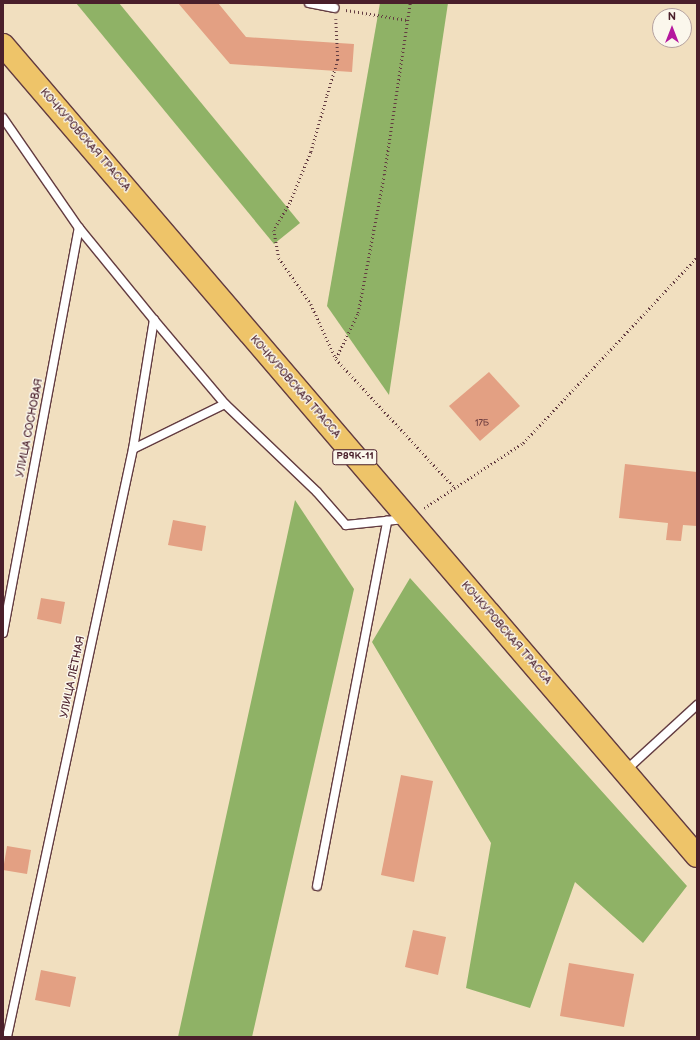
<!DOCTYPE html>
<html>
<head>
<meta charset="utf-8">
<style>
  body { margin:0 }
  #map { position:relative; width:700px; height:1040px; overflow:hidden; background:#f1dfbf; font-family:"Balsamiq Sans",sans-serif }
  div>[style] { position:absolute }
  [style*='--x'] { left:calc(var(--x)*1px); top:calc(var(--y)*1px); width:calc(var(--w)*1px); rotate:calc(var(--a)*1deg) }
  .forest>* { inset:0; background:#8fb266 }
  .building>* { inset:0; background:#e3a083 }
  .path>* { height:2.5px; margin-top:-1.25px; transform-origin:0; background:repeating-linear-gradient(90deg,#633c41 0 1px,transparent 0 4px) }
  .roads { filter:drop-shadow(1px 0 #633c41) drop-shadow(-1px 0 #633c41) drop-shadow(0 1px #633c41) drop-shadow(0 -1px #633c41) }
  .service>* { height:8px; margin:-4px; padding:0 4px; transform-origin:4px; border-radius:4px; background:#fff }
  .primary>* { height:22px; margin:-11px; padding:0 11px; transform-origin:11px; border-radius:11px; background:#eec469 }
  span { translate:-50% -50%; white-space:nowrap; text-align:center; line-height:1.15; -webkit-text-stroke:3px #fbf7ec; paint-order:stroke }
  .number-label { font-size:9px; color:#703f41 }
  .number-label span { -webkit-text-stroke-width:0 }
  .shield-label span { padding:1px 3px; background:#fbf7ec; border:1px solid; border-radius:3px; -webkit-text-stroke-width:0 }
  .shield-label { font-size:10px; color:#4a1f2b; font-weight:700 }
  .street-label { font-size:11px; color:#4a1f2b }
  .frame { position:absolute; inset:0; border:4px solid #4a1f2b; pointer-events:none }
  .north { position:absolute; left:652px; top:8px; width:40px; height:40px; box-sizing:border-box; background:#fbf7ec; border:1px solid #b4a19f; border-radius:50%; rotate:0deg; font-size:11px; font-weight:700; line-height:16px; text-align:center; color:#4a1f2b }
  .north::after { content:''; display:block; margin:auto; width:14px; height:18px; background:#b5179e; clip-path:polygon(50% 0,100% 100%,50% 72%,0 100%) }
</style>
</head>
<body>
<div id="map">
  <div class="forest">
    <i style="clip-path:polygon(76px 3px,119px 3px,300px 223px,274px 244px)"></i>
    <i style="clip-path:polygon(380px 3px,448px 3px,389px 395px,327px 306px)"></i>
    <i style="clip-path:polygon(295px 500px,354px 589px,252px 1037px,178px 1037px)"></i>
    <i style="clip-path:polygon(410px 578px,687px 886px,643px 943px,575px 882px,530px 1008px,466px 988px,491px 843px,372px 642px)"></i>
  </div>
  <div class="building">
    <i style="clip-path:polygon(178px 3px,218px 3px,246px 37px,354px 44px,352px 72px,230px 64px)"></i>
    <i style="clip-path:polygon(489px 372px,520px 406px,480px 441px,449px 406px)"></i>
    <i style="clip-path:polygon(625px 464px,697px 472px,697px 526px,683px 525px,681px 541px,666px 540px,668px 523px,619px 518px)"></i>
    <i style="clip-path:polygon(173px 520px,206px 526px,202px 551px,168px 545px)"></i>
    <i style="clip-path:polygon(41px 598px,65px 602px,61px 624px,37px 619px)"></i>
    <i style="clip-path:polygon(401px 775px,433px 781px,414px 882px,381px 875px)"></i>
    <i style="clip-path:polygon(7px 846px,31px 850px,27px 874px,3px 870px)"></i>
    <i style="clip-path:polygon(413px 930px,446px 937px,438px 975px,405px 967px)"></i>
    <i style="clip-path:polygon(569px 963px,634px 974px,624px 1027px,560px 1016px)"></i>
    <i style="clip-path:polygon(41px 970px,76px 977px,70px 1007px,35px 1000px)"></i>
  </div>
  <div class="path">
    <i style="--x:346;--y:10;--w:62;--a:9.3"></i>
    <i style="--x:336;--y:19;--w:41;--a:87.2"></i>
    <i style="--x:338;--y:60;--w:39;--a:107"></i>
    <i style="--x:327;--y:97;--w:57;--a:106.2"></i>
    <i style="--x:311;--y:152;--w:55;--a:112.4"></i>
    <i style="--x:290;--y:203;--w:31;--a:121"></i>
    <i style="--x:274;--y:230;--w:28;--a:80"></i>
    <i style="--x:279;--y:258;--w:56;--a:55.2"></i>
    <i style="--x:311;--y:304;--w:60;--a:65.6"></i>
    <i style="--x:336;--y:359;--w:176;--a:47.3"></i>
    <i style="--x:336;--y:358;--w:50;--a:-63.9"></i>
    <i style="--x:358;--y:313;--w:140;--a:-79.3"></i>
    <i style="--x:384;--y:175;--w:174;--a:-81.4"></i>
    <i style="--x:424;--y:508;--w:118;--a:-33.3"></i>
    <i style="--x:523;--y:443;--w:255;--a:-46.9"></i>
  </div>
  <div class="roads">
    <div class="service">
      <i style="--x:309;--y:3;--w:26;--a:11"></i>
      <i style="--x:3;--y:118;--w:134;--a:55.4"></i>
      <i style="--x:79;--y:228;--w:119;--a:50.8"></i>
      <i style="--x:154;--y:320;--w:110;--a:49.8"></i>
      <i style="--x:225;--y:404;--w:127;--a:43.7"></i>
      <i style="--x:317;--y:492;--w:44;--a:48.7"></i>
      <i style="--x:346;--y:525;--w:59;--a:-5.8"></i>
      <i style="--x:133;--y:449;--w:102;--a:-26.1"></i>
      <i style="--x:3;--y:633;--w:412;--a:-79.4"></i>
      <i style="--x:625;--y:771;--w:98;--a:-42.5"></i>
      <i style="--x:317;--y:886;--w:372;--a:-79.1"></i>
      <i style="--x:7;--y:1037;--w:601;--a:-77.91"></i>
      <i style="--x:133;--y:449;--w:131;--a:-80.8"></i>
    </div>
    <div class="primary">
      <i style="--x:3;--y:45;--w:1067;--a:49.45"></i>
    </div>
  </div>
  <div class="number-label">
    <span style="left:482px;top:424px">17Б</span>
  </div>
  <div class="shield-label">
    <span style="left:355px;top:457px">Р89К-11</span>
  </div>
  <div class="street-label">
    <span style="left:85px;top:140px;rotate:49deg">КОЧКУРОВСКАЯ ТРАССА</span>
    <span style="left:295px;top:387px;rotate:49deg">КОЧКУРОВСКАЯ ТРАССА</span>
    <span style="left:30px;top:428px;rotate:-79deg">УЛИЦА СОСНОВАЯ</span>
    <span style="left:506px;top:633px;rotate:49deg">КОЧКУРОВСКАЯ ТРАССА</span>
    <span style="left:73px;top:677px;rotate:-78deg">УЛИЦА ЛЁТНАЯ</span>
  </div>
  <div class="frame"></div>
  <div class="north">N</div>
</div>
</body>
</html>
